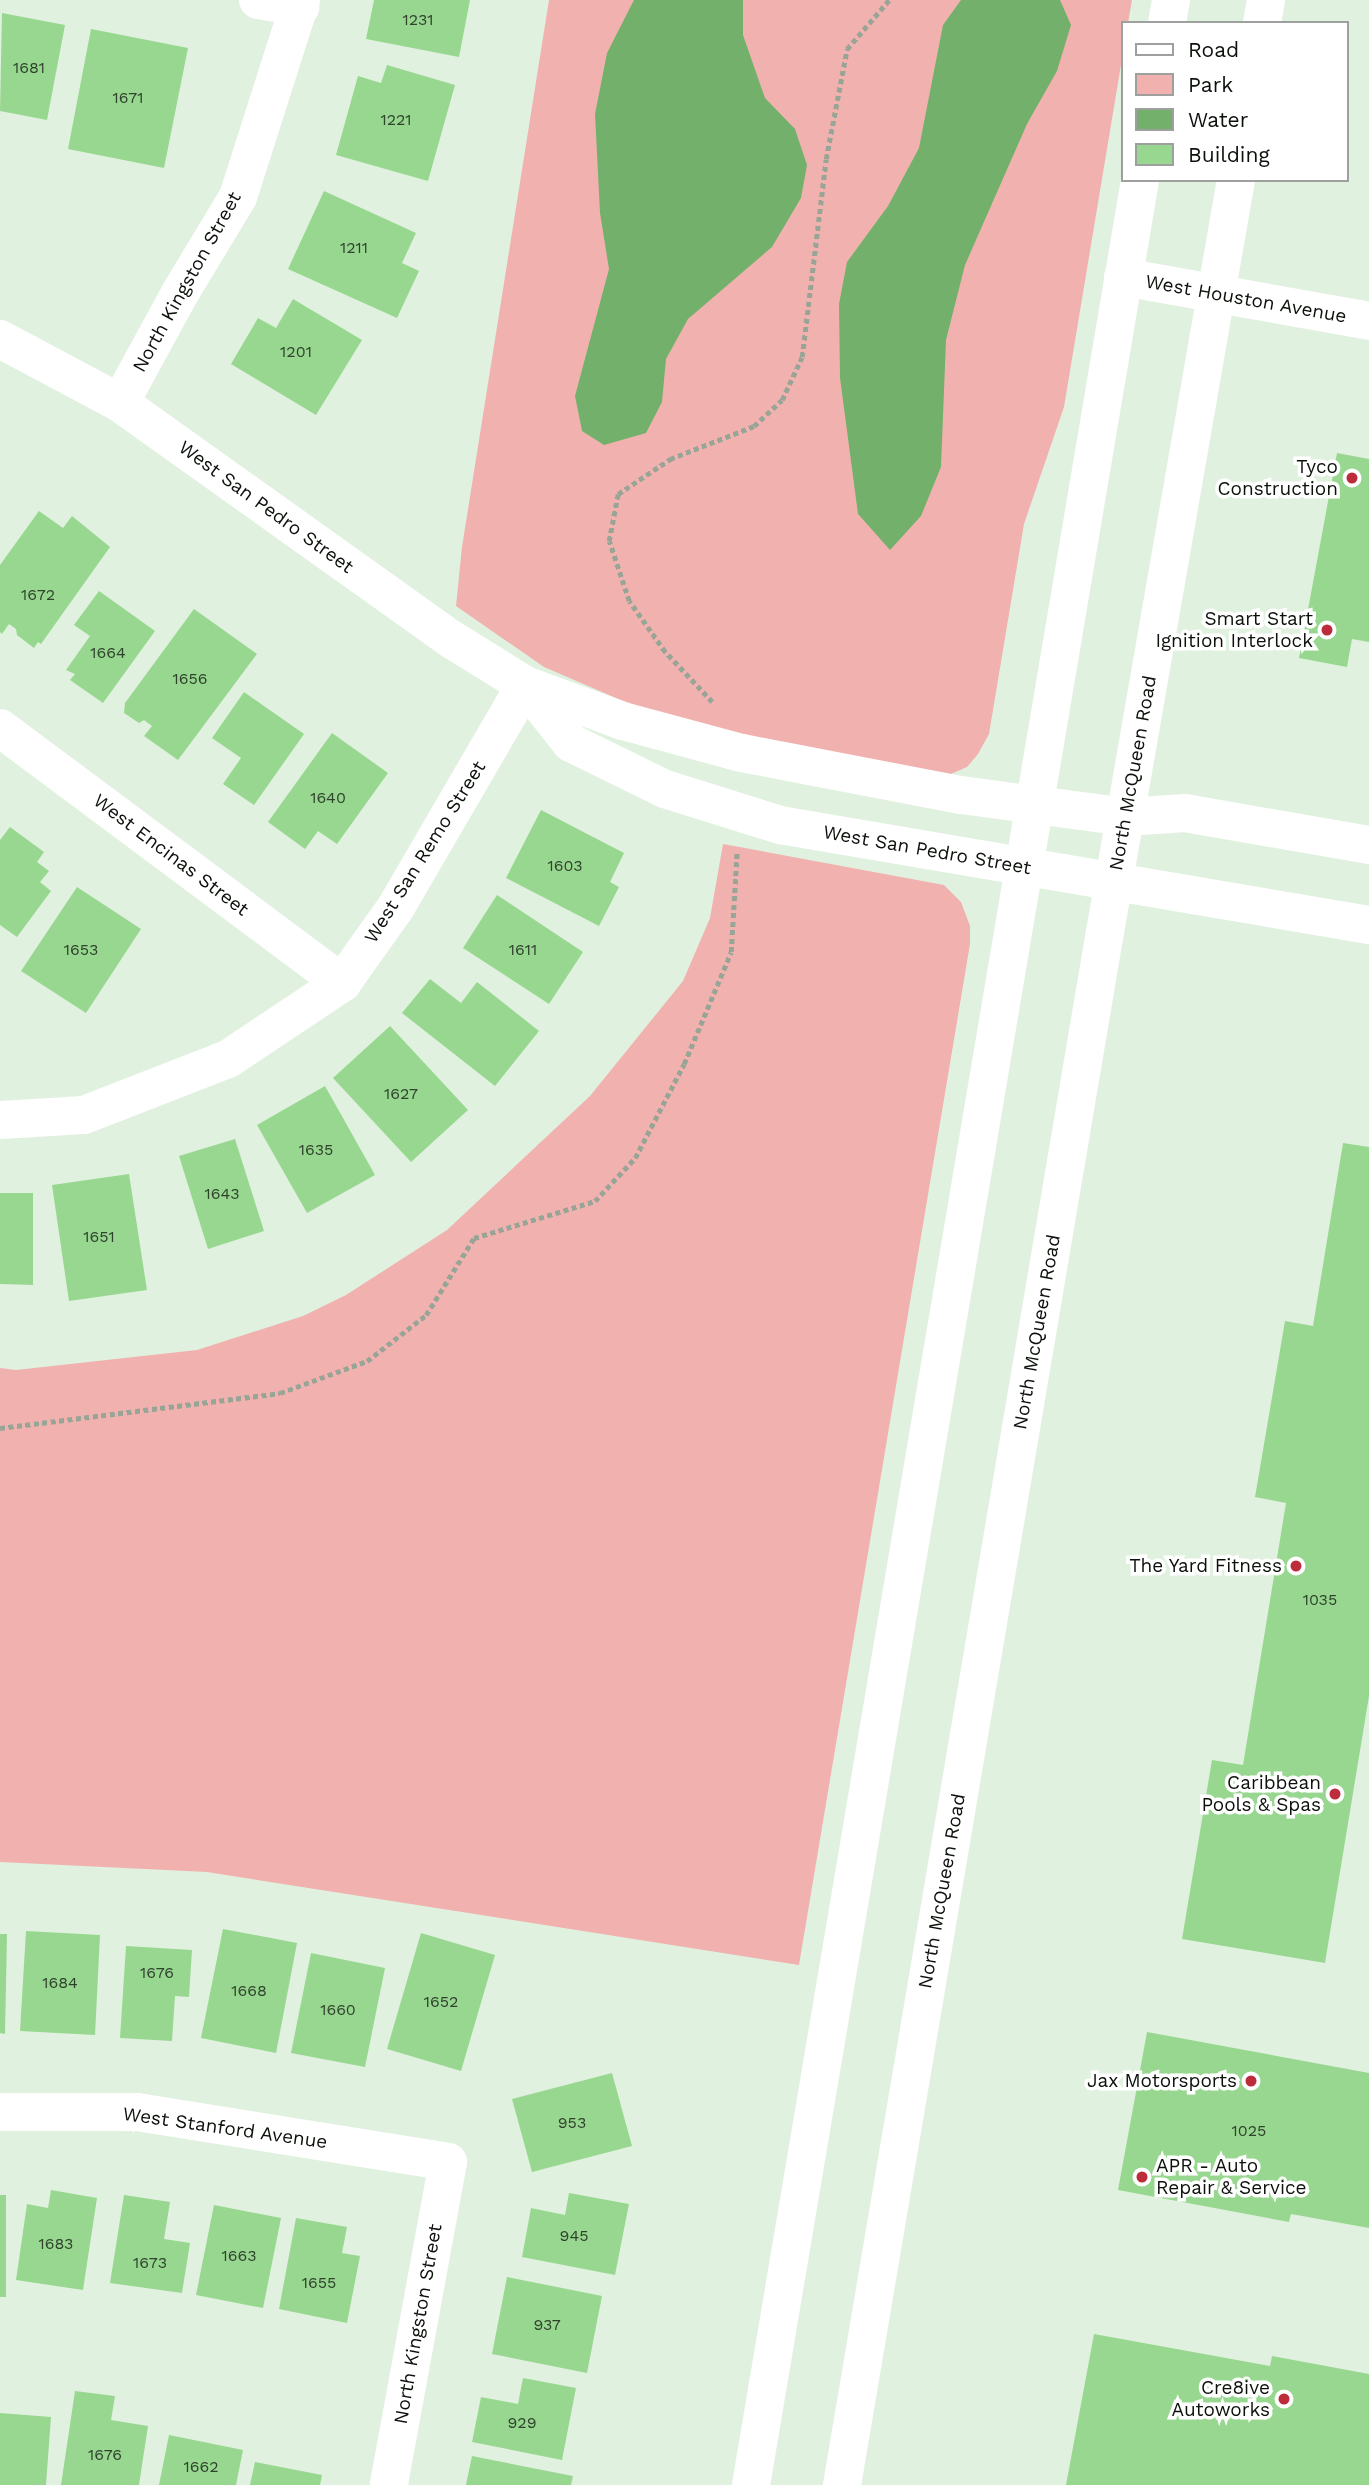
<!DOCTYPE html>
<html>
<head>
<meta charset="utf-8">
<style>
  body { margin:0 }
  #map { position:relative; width:1369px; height:2485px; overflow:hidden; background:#e1f1df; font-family:"Work Sans",sans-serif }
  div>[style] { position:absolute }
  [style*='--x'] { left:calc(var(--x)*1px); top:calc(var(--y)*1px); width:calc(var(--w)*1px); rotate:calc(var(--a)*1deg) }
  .green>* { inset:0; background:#f1b2af }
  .water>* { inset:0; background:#73b06b }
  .building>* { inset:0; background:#98d790 }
  .path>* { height:4.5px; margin-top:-2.25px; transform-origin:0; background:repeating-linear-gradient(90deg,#98a496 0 5px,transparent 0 8.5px) }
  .minor>* { height:38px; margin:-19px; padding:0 19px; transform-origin:19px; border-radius:19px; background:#fff }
  .secondary>* { height:38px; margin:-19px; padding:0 19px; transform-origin:19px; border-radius:19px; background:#fff }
  .dots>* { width:19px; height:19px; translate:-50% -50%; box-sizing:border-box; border:4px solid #fff; border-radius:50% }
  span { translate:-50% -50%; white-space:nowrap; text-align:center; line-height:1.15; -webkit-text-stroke:7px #fff; paint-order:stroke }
  .number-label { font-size:16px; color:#2f422c }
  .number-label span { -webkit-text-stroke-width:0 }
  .street-label { font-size:19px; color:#0c110b }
  .poi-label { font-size:19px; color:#0c110b }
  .right { translate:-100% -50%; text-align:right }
  .left { translate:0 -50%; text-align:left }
  .legend { position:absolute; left:1121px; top:21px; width:228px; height:161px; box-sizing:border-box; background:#fff; border:2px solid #9ea09d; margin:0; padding:9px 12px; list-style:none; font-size:21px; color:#0c110b }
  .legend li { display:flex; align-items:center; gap:14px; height:35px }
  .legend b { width:35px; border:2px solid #9ea09d }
</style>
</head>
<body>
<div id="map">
  <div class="green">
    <i style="clip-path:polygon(549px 0,1132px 0,1128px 23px,1122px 23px,1122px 59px,1064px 407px,1024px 524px,989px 734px,978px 754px,967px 767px,951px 774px,730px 737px,646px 711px,544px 667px,456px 606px,462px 547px)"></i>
    <i style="clip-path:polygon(723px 844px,944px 885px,961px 902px,970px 926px,970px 944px,799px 1965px,207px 1872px,0 1862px,0 1368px,16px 1370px,197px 1350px,303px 1316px,346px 1295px,447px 1230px,590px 1096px,683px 981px,710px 918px)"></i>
  </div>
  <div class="water">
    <i style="clip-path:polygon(634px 0,743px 0,743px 35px,765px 98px,795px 129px,807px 165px,801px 198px,772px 247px,688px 319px,666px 359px,662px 402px,646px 433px,604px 445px,582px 431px,575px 396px,609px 269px,600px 213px,595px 114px,607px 53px)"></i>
    <i style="clip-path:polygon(961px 0,1060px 0,1071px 25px,1057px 71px,1027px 124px,965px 265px,946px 340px,941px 467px,921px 516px,890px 550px,858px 514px,840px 378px,839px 304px,847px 262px,888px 206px,919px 148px,943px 25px)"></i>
  </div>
  <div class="building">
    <i style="clip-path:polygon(374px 0,470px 0,459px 57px,366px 39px)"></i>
    <i style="clip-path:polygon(2px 13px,65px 25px,47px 120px,0 111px)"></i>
    <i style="clip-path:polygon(91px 29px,188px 48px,164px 168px,68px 149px)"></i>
    <i style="clip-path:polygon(387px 65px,455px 85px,428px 181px,336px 155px,358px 76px,381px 83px)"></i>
    <i style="clip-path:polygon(324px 191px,416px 233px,402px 263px,419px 271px,397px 318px,288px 269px)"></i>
    <i style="clip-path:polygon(293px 299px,362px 340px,316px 415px,231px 364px,258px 318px,276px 328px)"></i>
    <i style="clip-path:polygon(1337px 453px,1369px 459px,1369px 642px,1352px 639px,1347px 667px,1299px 658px)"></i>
    <i style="clip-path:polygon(39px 511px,63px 528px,72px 516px,110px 547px,41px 644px,38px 642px,34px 648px,17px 635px,16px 629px,9px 624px,2px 634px,0 632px,0 565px)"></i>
    <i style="clip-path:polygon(99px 591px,155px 631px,103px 703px,70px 680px,75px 674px,66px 670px,90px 636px,74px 625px)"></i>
    <i style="clip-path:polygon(194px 609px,257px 654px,178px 760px,144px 736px,152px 726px,144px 720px,139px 723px,124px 713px,125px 703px)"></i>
    <i style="clip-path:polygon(244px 692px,304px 734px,254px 805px,223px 784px,241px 758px,212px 738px)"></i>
    <i style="clip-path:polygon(332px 733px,388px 773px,337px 844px,318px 831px,305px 849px,268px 822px)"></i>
    <i style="clip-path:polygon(541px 810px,624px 853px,610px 882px,619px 887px,599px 926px,506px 878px)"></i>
    <i style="clip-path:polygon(10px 827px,44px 852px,37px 862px,49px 871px,40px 882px,51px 891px,17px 937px,0 925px,0 840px)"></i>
    <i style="clip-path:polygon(77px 887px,141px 929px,86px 1013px,21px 971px)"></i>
    <i style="clip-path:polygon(497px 895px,583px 952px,549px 1004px,463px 948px)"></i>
    <i style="clip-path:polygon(430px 979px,461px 1003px,477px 982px,539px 1031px,495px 1086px,402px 1013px)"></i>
    <i style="clip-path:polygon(390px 1026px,468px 1110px,411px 1162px,333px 1078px)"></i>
    <i style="clip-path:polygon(325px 1086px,375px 1175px,307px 1213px,257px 1125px)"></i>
    <i style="clip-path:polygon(235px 1139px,264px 1231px,208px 1249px,179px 1156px)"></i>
    <i style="clip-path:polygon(1343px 1143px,1369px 1147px,1369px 1696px,1325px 1963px,1182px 1939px,1212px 1760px,1243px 1765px,1286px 1503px,1255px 1497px,1285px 1321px,1313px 1326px)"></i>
    <i style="clip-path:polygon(129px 1174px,147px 1290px,69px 1301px,52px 1185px)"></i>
    <i style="clip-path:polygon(0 1193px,33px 1193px,33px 1285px,0 1284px)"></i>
    <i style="clip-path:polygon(223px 1929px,297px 1943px,276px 2053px,201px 2038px)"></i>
    <i style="clip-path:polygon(26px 1931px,100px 1935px,95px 2035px,20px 2031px)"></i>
    <i style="clip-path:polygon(421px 1933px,495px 1955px,461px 2071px,387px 2049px)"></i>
    <i style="clip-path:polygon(0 1934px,7px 1934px,5px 2034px,0 2033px)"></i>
    <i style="clip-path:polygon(126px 1946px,192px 1950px,189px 1997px,175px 1996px,172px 2041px,120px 2038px)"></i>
    <i style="clip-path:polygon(311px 1953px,385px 1968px,365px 2067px,291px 2053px)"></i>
    <i style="clip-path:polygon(1147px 2032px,1369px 2073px,1369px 2228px,1291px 2214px,1289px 2222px,1118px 2190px)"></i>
    <i style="clip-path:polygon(612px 2073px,632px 2146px,532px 2172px,512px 2099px)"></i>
    <i style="clip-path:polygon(51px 2190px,97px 2198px,83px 2290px,16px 2280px,27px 2204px,48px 2208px)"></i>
    <i style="clip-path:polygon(569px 2193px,629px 2204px,615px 2275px,522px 2257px,531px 2208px,565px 2215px)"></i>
    <i style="clip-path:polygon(0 2195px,6px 2195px,6px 2297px,0 2297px)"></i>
    <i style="clip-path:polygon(124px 2195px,170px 2202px,164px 2239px,190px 2243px,182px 2293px,110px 2283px)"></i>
    <i style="clip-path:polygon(214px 2205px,281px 2218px,263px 2308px,196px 2295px)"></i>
    <i style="clip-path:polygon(296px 2218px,347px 2227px,342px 2253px,360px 2256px,347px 2323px,279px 2309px)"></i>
    <i style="clip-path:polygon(507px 2277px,602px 2296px,587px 2373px,492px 2354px)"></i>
    <i style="clip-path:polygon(1094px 2334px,1270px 2366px,1272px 2356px,1369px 2374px,1369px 2485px,1066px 2485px)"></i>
    <i style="clip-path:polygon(523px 2378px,576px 2388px,562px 2460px,472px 2442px,481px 2397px,518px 2404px)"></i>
    <i style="clip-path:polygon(75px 2391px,115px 2396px,111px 2420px,148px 2426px,139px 2485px,61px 2485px)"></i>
    <i style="clip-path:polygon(0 2413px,51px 2417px,46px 2485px,0 2485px)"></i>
    <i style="clip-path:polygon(169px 2435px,243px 2450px,236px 2485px,159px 2485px)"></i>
    <i style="clip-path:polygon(472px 2456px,573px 2476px,571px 2485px,466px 2485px)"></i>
    <i style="clip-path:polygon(255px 2462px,322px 2475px,320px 2485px,250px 2485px)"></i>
  </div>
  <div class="path">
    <i style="--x:712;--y:702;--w:69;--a:-133.2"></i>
    <i style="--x:665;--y:652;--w:62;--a:-125.2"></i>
    <i style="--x:629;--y:601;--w:63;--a:-108.4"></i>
    <i style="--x:609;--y:541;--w:48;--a:-79.2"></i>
    <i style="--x:618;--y:494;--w:63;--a:-33.9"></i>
    <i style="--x:670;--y:459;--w:90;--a:-21.4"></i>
    <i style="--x:754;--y:426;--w:38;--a:-43"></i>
    <i style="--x:782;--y:400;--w:47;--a:-65.1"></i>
    <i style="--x:802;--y:357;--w:199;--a:-83.1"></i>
    <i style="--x:826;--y:159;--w:112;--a:-79.2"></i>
    <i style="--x:847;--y:49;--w:65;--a:-49.4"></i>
    <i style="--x:0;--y:1428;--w:282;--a:-7.1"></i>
    <i style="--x:280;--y:1393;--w:93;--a:-20.2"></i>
    <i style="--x:367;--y:1361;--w:75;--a:-37.9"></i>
    <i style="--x:426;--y:1315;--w:91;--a:-58.1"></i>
    <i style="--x:474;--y:1238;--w:127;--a:-17"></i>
    <i style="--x:595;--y:1201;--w:59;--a:-47.1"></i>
    <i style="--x:635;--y:1158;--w:106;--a:-62.5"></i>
    <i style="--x:684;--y:1064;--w:121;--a:-67.2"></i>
    <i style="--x:731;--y:952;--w:100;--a:-86.6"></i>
  </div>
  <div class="minor">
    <i style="--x:258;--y:0;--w:43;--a:9.5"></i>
    <i style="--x:1123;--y:277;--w:250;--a:10.1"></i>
    <i style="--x:0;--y:339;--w:136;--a:28.1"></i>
    <i style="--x:120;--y:403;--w:407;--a:35.5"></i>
    <i style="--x:451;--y:639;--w:87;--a:31.9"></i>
    <i style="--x:525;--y:685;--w:104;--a:20.2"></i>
    <i style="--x:623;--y:721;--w:123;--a:15.1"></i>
    <i style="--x:742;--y:753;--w:223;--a:10.9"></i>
    <i style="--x:961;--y:795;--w:166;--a:7.6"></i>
    <i style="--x:1126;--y:817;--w:59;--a:-3.9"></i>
    <i style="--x:1185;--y:813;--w:187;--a:9.9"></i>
    <i style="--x:120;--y:403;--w:125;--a:-61.4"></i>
    <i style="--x:180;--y:293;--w:112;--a:-58.9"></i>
    <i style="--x:238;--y:197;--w:207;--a:-72.3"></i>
    <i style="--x:525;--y:685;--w:74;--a:51.6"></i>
    <i style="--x:571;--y:743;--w:105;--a:26.1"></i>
    <i style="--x:665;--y:789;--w:121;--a:17.4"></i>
    <i style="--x:780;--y:825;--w:597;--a:9.64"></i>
    <i style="--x:0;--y:728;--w:427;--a:36.7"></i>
    <i style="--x:0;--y:1120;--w:84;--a:-3.4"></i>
    <i style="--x:84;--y:1115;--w:155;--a:-21.3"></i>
    <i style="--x:228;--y:1059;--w:137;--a:-33.7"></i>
    <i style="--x:342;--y:983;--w:93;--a:-54.6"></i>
    <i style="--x:396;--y:907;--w:257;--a:-59.8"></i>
    <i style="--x:0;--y:2112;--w:137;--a:0"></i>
    <i style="--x:137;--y:2112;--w:315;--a:9.1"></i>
    <i style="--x:448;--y:2162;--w:328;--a:100.4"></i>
  </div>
  <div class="secondary">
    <i style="--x:1167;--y:23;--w:23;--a:-80"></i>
    <i style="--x:1262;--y:23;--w:23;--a:-80"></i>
    <i style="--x:751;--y:2485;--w:2338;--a:-80.42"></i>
    <i style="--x:842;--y:2485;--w:1575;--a:-80.39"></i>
    <i style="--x:1105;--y:932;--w:763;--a:-80.12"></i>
  </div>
  <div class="dots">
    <i style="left:1352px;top:478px;background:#bd2c3a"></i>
    <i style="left:1327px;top:630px;background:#bd2c3a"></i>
    <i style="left:1296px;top:1566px;background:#bd2c3a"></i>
    <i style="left:1335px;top:1794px;background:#bd2c3a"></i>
    <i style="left:1251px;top:2081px;background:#bd2c3a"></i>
    <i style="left:1142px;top:2177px;background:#bd2c3a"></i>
    <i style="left:1284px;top:2399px;background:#bd2c3a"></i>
  </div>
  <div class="number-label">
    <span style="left:418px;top:20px">1231</span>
    <span style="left:29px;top:68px">1681</span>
    <span style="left:128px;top:98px">1671</span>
    <span style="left:396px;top:120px">1221</span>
    <span style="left:354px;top:248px">1211</span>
    <span style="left:296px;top:352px">1201</span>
    <span style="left:38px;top:595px">1672</span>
    <span style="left:108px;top:653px">1664</span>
    <span style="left:190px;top:679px">1656</span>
    <span style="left:328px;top:798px">1640</span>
    <span style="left:565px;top:866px">1603</span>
    <span style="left:81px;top:950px">1653</span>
    <span style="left:523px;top:950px">1611</span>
    <span style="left:401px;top:1094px">1627</span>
    <span style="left:316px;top:1150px">1635</span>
    <span style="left:222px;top:1194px">1643</span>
    <span style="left:99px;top:1237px">1651</span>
    <span style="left:1320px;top:1600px">1035</span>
    <span style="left:157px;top:1973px">1676</span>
    <span style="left:60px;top:1983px">1684</span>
    <span style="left:249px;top:1991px">1668</span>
    <span style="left:441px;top:2002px">1652</span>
    <span style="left:338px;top:2010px">1660</span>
    <span style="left:572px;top:2123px">953</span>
    <span style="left:1249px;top:2131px">1025</span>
    <span style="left:574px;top:2236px">945</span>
    <span style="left:56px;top:2244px">1683</span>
    <span style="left:239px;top:2256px">1663</span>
    <span style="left:150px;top:2263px">1673</span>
    <span style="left:319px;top:2283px">1655</span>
    <span style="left:547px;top:2325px">937</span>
    <span style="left:522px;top:2423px">929</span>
    <span style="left:105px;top:2455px">1676</span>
    <span style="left:201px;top:2467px">1662</span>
  </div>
  <div class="street-label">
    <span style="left:187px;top:282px;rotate:-61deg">North Kingston Street</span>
    <span style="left:1246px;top:299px;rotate:10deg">West Houston Avenue</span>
    <span style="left:266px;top:507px;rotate:36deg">West San Pedro Street</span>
    <span style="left:1133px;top:773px;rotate:-80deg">North McQueen Road</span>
    <span style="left:927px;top:850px;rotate:10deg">West San Pedro Street</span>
    <span style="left:425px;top:852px;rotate:-58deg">West San Remo Street</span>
    <span style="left:171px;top:855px;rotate:37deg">West Encinas Street</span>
    <span style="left:1037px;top:1332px;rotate:-80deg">North McQueen Road</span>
    <span style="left:942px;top:1891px;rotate:-80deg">North McQueen Road</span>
    <span style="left:225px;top:2128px;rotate:8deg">West Stanford Avenue</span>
    <span style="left:418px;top:2324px;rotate:-80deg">North Kingston Street</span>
  </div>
  <div class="poi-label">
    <span class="right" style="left:1338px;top:478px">Tyco<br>Construction</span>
    <span class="right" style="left:1313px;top:630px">Smart Start<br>Ignition Interlock</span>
    <span class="right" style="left:1282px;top:1566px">The Yard Fitness</span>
    <span class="right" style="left:1321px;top:1794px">Caribbean<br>Pools &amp; Spas</span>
    <span class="right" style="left:1237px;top:2081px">Jax Motorsports</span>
    <span class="left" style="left:1156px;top:2177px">APR - Auto<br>Repair &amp; Service</span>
    <span class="right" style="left:1270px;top:2399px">Cre8ive<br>Autoworks</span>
  </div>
  <ul class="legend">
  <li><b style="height:9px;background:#fff"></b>Road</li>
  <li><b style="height:19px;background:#f1b2af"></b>Park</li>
  <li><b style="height:19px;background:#73b06b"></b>Water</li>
  <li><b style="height:19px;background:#98d790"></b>Building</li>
  </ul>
</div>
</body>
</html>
